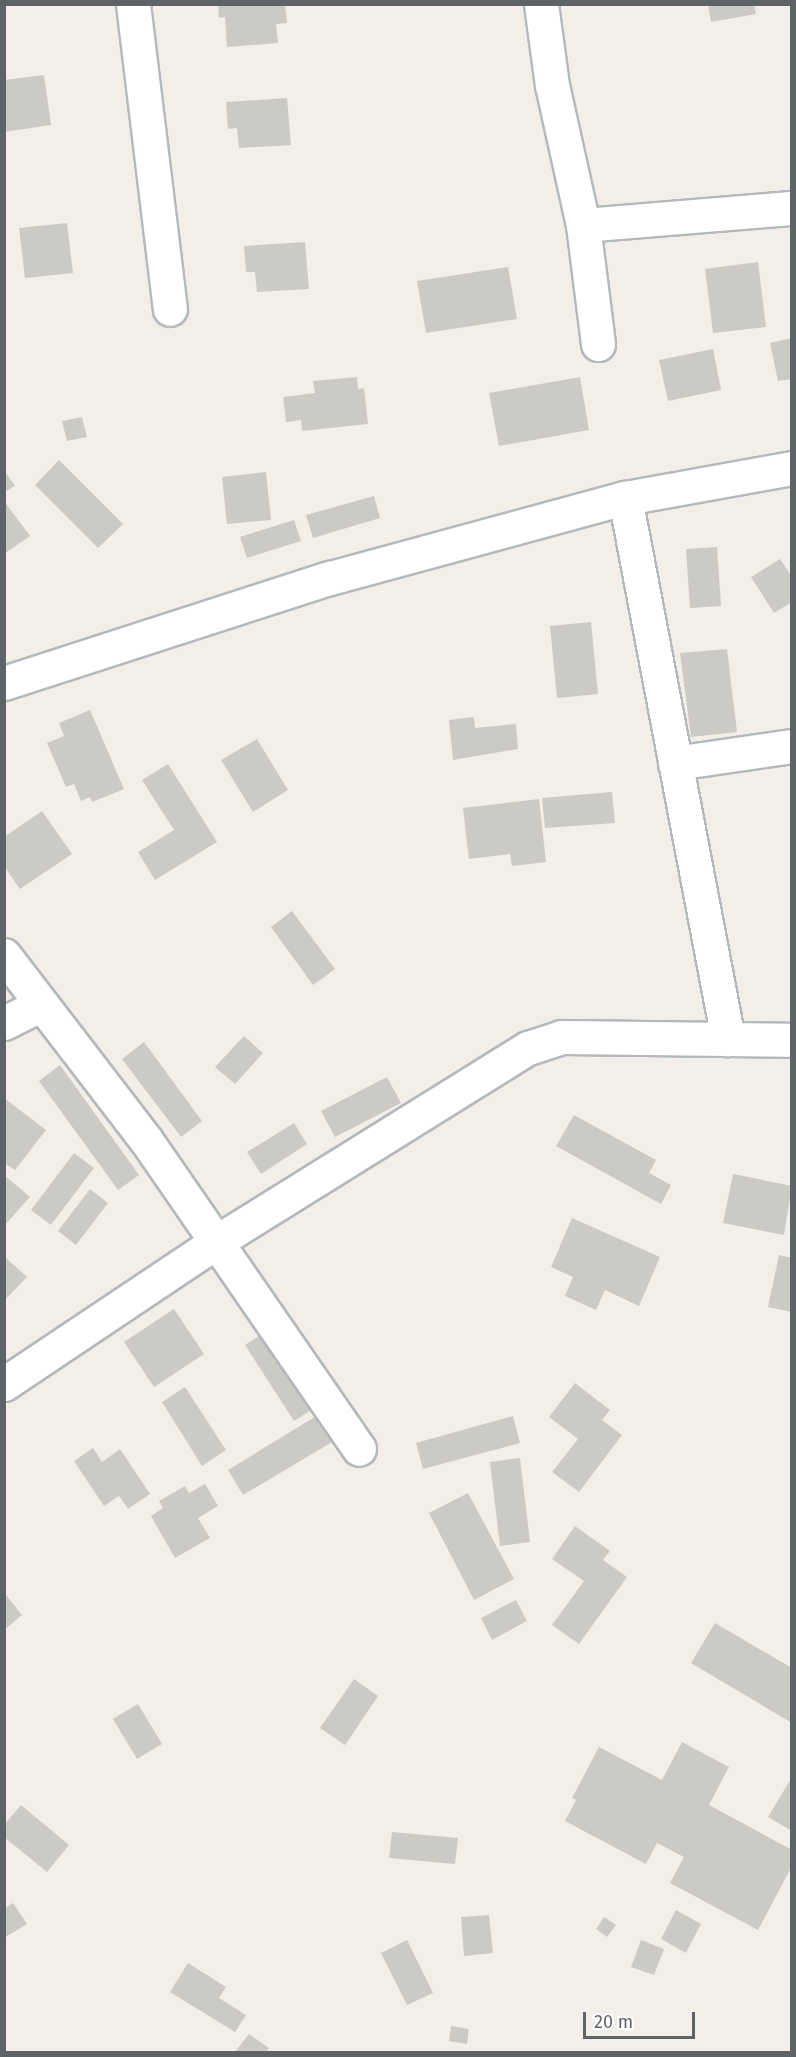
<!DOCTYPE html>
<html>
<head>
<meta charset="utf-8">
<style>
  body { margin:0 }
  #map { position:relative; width:796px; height:2057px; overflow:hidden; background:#f1efe8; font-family:"Fira Sans",sans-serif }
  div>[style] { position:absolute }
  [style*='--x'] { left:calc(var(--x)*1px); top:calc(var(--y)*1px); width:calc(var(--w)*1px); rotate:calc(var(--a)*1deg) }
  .building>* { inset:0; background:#cccac5 }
  .roads { filter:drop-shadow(2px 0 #b5b8bc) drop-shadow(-2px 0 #b5b8bc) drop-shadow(0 2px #b5b8bc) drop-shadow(0 -2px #b5b8bc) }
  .minor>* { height:33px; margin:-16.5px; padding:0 16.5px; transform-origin:16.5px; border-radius:16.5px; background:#fff }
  span { translate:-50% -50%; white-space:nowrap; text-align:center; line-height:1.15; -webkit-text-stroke:4.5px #fff; paint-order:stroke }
  .frame { position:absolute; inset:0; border:6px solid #5f6368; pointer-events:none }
  .scale { position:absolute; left:583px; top:2012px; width:112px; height:27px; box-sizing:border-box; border:3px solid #5f6368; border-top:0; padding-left:8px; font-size:18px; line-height:21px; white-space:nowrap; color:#5f6368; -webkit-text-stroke:4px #fff; paint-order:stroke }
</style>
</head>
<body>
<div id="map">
  <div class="building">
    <i style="clip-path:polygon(218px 4px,285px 4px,287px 23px,276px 24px,278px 43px,227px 47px,225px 17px,219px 18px)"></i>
    <i style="clip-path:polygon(708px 4px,754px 4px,756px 14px,711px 22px)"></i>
    <i style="clip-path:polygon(44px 75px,51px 125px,4px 132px,4px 80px)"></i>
    <i style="clip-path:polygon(287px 98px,291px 145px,239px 148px,237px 128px,228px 129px,226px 102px)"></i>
    <i style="clip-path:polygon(67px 223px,73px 273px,25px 278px,19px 228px)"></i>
    <i style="clip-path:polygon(305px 242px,309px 289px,257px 292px,255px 272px,246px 272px,244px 246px)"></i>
    <i style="clip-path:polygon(758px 262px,766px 327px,713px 333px,705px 269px)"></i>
    <i style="clip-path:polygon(508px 267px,517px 319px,426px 333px,417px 281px)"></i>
    <i style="clip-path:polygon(792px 338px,792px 379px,778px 381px,770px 343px)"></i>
    <i style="clip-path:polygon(713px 349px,721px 390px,668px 401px,659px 360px)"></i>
    <i style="clip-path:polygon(357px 377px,358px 389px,364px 388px,368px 424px,302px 431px,301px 420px,286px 422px,283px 397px,315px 393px,313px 381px)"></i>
    <i style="clip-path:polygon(580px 377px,589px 430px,499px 446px,489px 393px)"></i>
    <i style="clip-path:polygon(82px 417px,87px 437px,67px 441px,62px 421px)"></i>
    <i style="clip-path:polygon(59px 460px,123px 524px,98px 548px,35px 485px)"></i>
    <i style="clip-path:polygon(4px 470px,15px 486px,4px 492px)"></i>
    <i style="clip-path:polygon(266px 472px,271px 520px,227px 524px,222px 477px)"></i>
    <i style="clip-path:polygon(374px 496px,380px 518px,313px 538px,306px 515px)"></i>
    <i style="clip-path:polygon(4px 501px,30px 536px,4px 554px)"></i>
    <i style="clip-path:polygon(294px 520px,301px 541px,247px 558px,240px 537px)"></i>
    <i style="clip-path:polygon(717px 547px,721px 606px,690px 608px,686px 549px)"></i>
    <i style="clip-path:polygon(780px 559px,792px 577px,792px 602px,774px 613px,751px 577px)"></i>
    <i style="clip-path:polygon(591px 622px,598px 694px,557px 698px,550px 626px)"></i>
    <i style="clip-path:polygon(727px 649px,737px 732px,691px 737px,680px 653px)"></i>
    <i style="clip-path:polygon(90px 710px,124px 789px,92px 802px,90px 797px,81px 801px,74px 784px,66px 787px,47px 743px,64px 736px,59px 723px)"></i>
    <i style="clip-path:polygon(474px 717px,475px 728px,516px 724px,518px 749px,453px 760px,449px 720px)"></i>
    <i style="clip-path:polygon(257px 739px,288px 790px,253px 812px,221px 760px)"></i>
    <i style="clip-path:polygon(168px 764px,217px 842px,155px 880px,138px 852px,174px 830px,142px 780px)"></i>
    <i style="clip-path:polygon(612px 792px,615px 823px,545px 828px,542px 798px)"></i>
    <i style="clip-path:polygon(539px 799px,546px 862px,512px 866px,510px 854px,469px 859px,463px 808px)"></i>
    <i style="clip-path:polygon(42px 811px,72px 854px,20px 889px,4px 866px,4px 837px)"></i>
    <i style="clip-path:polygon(292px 911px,335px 969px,313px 985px,271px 927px)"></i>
    <i style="clip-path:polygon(244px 1036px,263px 1053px,235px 1084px,215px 1067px)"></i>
    <i style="clip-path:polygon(144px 1042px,202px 1121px,181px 1137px,122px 1059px)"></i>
    <i style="clip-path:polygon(60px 1065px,139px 1175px,118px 1190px,39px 1081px)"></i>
    <i style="clip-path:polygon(387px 1077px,401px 1103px,335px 1137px,321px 1111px)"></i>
    <i style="clip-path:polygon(4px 1098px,46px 1130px,15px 1170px,4px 1163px)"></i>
    <i style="clip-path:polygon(574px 1115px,656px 1160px,649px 1173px,671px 1185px,661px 1204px,556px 1146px)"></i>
    <i style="clip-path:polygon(294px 1123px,307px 1144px,261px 1174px,247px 1152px)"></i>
    <i style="clip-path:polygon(74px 1153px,94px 1168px,51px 1225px,31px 1210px)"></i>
    <i style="clip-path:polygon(733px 1174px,792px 1186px,784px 1235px,723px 1223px)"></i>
    <i style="clip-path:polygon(4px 1175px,30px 1197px,4px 1226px)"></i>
    <i style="clip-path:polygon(90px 1189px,108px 1203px,76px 1245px,58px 1231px)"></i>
    <i style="clip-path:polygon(572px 1218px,660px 1257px,639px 1306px,605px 1290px,596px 1310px,565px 1296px,573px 1277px,551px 1267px)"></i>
    <i style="clip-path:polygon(779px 1255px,792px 1258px,792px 1312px,768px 1307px)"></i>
    <i style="clip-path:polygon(6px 1258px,27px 1277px,4px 1301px,4px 1260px)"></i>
    <i style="clip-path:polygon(174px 1309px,204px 1354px,154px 1387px,124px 1342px)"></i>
    <i style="clip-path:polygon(266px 1331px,316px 1407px,294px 1421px,245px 1345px)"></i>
    <i style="clip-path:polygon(575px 1383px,610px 1410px,602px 1420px,622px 1435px,579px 1492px,552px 1472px,578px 1439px,549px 1417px)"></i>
    <i style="clip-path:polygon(185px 1387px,226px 1450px,202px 1466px,162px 1402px)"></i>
    <i style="clip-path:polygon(318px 1415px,334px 1441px,243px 1495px,228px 1470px)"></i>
    <i style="clip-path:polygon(513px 1416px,520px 1443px,423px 1469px,416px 1443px)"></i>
    <i style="clip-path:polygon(93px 1448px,102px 1462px,120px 1449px,150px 1494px,128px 1509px,119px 1496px,104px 1506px,74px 1461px)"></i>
    <i style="clip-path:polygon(520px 1458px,530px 1542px,500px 1546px,490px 1462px)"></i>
    <i style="clip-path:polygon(205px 1484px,218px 1506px,198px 1518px,210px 1538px,175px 1558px,151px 1516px,163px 1508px,159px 1501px,185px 1486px,189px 1493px)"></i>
    <i style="clip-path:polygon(468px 1493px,514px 1579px,474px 1600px,429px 1513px)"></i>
    <i style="clip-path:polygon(575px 1526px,610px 1551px,603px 1560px,627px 1577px,579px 1644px,552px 1625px,584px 1581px,552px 1559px)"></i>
    <i style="clip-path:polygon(6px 1595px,22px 1615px,4px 1630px,4px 1596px)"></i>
    <i style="clip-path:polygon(516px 1600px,527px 1621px,492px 1640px,481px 1618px)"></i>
    <i style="clip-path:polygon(715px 1623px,792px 1668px,792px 1723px,691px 1663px)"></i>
    <i style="clip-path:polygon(354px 1679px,378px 1696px,345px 1745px,320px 1728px)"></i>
    <i style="clip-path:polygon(138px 1704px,162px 1744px,137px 1759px,113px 1719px)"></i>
    <i style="clip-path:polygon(682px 1742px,729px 1767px,709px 1805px,792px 1850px,792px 1866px,758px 1930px,670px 1883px,684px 1857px,657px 1843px,646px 1864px,565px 1821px,576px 1800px,572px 1798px,599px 1747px,662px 1780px)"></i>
    <i style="clip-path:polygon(792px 1777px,792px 1831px,768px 1817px)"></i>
    <i style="clip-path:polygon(21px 1805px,69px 1845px,47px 1872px,4px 1837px,4px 1825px)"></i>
    <i style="clip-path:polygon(392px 1832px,458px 1838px,455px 1864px,389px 1858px)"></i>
    <i style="clip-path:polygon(13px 1903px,27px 1924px,4px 1938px,4px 1909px)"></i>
    <i style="clip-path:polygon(676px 1910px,701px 1924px,686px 1953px,661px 1939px)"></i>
    <i style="clip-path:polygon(489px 1915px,493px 1953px,464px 1956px,461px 1917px)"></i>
    <i style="clip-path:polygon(604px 1917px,616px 1925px,607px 1937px,596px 1929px)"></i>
    <i style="clip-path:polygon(407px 1940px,433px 1993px,407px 2005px,381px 1953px)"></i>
    <i style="clip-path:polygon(641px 1940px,664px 1949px,654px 1975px,631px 1967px)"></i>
    <i style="clip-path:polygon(188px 1963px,226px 1987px,219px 1998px,246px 2015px,235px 2032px,170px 1992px)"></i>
    <i style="clip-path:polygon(451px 2026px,469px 2029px,467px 2044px,449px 2041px)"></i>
    <i style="clip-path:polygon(249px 2034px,269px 2048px,266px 2052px,235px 2052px)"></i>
  </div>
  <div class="roads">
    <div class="minor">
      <i style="--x:133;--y:4;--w:307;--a:83.1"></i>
      <i style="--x:541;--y:4;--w:82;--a:82.3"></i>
      <i style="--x:552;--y:85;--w:143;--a:77.5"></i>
      <i style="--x:583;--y:225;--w:120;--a:82.8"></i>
      <i style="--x:583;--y:225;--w:210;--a:-4.7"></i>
      <i style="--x:625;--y:498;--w:551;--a:79.22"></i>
      <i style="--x:4;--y:683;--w:342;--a:-17.9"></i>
      <i style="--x:330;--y:578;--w:306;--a:-15.2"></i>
      <i style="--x:625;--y:498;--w:170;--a:-10.2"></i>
      <i style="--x:675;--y:763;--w:118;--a:-8.3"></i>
      <i style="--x:4;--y:955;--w:233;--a:52.5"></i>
      <i style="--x:146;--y:1140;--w:375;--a:55.4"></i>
      <i style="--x:4;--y:1023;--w:42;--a:-26.6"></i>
      <i style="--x:4;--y:1384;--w:255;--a:-33.8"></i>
      <i style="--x:216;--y:1242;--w:367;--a:-31.9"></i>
      <i style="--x:528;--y:1048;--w:35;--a:-18"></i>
      <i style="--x:561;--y:1037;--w:231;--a:0.7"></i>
    </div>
  </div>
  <div class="frame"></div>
  <div class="scale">20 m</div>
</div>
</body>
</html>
